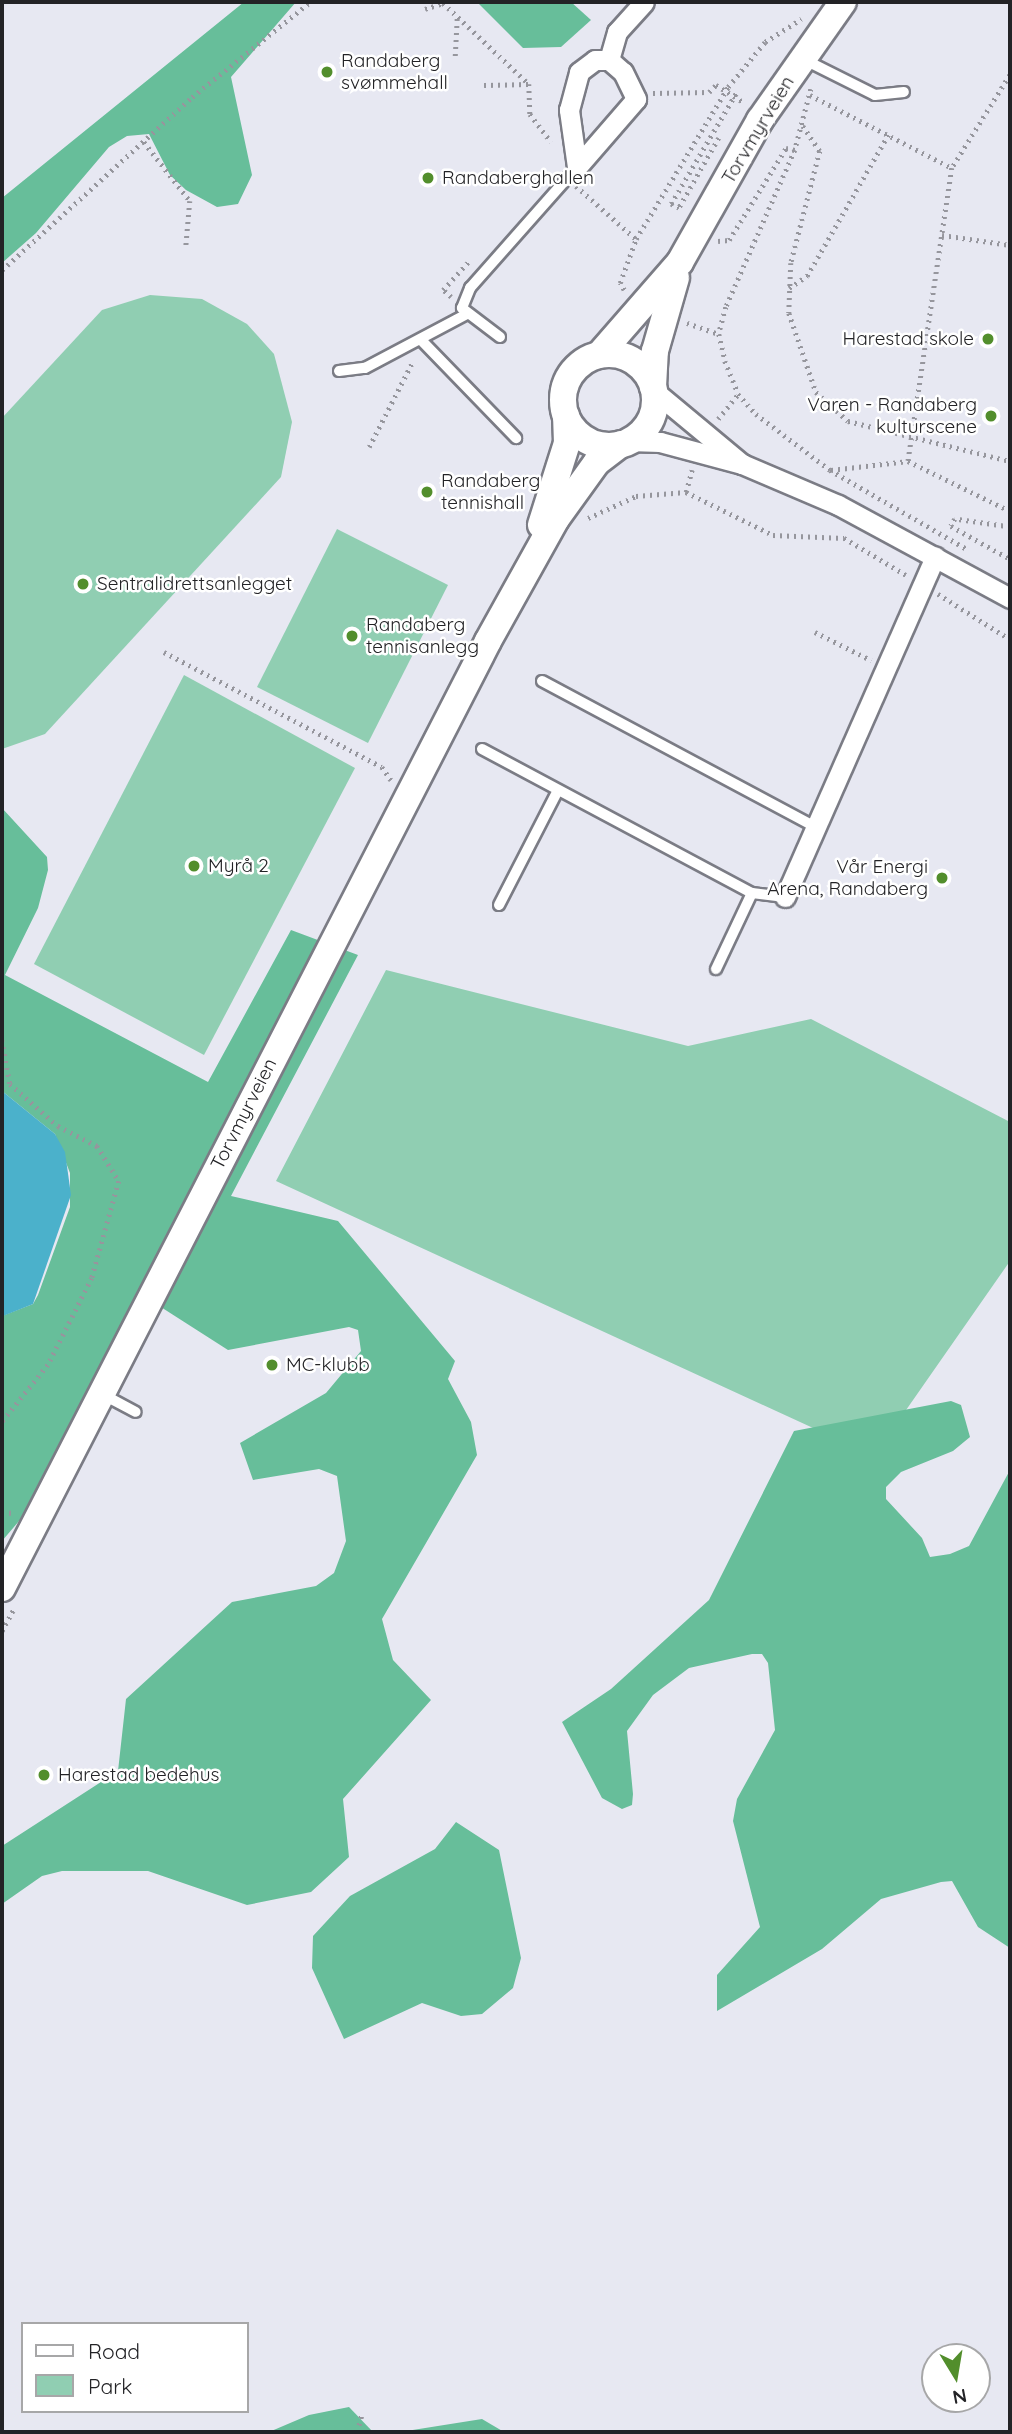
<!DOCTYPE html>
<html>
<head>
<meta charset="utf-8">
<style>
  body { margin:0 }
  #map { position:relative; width:1012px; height:2434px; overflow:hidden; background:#e7e8f2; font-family:Quicksand,sans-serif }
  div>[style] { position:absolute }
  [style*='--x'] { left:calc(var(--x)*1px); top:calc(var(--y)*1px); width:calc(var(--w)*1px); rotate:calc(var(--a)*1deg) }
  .green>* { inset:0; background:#90ceb2 }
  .forest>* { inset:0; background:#67be9a }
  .water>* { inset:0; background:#4bb1cb }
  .path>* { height:4.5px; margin-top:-2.25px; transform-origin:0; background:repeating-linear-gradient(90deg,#96969d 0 2px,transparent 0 7px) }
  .roads { filter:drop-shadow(2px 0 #7b7c85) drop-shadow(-2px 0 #7b7c85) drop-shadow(0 2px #7b7c85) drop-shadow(0 -2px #7b7c85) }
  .service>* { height:10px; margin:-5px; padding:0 5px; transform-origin:5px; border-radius:5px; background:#fff }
  .minor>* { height:19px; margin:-9.5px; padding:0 9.5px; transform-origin:9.5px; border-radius:9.5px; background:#fff }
  .secondary>* { height:26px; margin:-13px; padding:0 13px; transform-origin:13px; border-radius:13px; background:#fff }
  .secondary>.ring { margin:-13px; padding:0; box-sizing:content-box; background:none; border:26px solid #fff; border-radius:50% }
  .dots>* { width:19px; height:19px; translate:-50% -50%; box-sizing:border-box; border:4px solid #fff; border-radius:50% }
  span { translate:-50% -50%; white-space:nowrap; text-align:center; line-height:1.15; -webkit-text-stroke:5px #fff; paint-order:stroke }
  .poi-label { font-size:19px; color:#232326 }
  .left { translate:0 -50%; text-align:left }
  .right { translate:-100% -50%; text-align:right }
  .street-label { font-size:19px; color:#232326 }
  .frame { position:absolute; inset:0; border:4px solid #232326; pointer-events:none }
  .legend { position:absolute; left:21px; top:2322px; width:228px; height:91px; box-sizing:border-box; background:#fff; border:2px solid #a7a7a8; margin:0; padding:9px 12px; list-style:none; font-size:21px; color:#232326 }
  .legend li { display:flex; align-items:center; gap:14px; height:35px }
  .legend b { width:35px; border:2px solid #a7a7a8 }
  .north { position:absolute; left:921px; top:2343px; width:70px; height:70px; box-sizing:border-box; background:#fff; border:2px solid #a7a7a8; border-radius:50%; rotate:169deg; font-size:19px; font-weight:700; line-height:28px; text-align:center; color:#232326 }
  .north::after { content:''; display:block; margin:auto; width:24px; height:32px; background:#528e2c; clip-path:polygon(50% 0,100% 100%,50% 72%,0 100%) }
</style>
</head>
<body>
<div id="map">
  <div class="green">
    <i style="clip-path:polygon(150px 295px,202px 299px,247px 324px,274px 354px,292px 422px,281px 477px,45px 734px,2px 749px,2px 418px,102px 310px)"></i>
    <i style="clip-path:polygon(337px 529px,448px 585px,368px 743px,257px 687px)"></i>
    <i style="clip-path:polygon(184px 675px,355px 768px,204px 1055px,34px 964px)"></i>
    <i style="clip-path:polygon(386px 970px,688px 1046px,811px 1019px,1010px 1122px,1010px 1261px,874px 1456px,276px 1181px)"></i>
  </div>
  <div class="forest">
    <i style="clip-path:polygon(244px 2px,296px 2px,231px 77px,252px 175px,238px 204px,217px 207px,186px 190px,170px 175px,149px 134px,127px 136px,109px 147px,36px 233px,2px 263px,2px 198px)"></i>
    <i style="clip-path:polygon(477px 2px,571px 2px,591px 20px,561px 47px,523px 48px)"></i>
    <i style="clip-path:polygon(2px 808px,47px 857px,48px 870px,38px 908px,5px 975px,208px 1082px,291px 930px,358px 955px,231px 1196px,338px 1221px,455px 1361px,448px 1379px,471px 1422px,477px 1455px,382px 1619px,393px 1660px,431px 1700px,343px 1799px,349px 1857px,311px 1892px,247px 1905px,148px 1871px,62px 1871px,42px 1876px,2px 1904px,2px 1846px,118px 1771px,126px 1699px,232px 1602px,316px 1586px,334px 1573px,346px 1541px,337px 1476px,319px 1469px,253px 1480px,240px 1443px,326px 1393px,361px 1351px,358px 1330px,349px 1327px,228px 1350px,153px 1302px,25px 1514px,2px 1541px,2px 1316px,33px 1304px,38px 1295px,70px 1207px,70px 1173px,55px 1134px,2px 1091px)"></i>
    <i style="clip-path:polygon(951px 1401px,961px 1405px,970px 1437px,953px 1451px,901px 1472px,886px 1487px,886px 1499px,922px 1538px,930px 1557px,950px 1554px,969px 1546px,1010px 1470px,1010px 1948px,978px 1927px,952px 1881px,941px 1882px,881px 1899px,822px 1949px,717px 2011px,717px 1975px,760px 1927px,733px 1821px,737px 1799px,775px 1730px,768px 1663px,762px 1654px,752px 1654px,689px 1668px,653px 1695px,627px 1731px,633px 1794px,632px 1805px,622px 1809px,602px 1798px,562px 1722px,611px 1689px,709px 1600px,794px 1431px)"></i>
    <i style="clip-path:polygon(456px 1822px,499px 1850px,521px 1958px,513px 1988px,482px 2014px,461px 2016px,422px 2003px,344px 2039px,312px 1968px,313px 1936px,350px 1896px,435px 1849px)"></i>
    <i style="clip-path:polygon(349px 2407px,373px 2432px,269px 2432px,309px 2415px)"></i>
    <i style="clip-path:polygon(482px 2419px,504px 2432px,400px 2432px)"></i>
  </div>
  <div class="water">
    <i style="clip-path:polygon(2px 1091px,55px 1134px,65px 1152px,71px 1195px,33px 1304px,3px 1316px)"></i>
  </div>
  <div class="path">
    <i style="--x:86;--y:2;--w:15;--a:0"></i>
    <i style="--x:425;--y:9;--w:19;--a:-18"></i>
    <i style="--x:443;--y:3;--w:118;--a:43.3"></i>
    <i style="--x:529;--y:84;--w:30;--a:88"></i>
    <i style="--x:530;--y:114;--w:35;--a:53"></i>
    <i style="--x:455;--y:56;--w:39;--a:-87"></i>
    <i style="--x:1010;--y:75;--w:110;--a:121.9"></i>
    <i style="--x:952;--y:168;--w:296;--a:98.5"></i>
    <i style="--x:908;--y:461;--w:114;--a:26.1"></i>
    <i style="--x:484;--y:85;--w:44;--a:-1.3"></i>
    <i style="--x:811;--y:89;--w:63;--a:104.7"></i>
    <i style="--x:795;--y:150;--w:171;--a:113.7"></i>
    <i style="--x:726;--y:307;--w:28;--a:105"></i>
    <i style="--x:719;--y:334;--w:28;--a:77"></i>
    <i style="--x:725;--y:361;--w:35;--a:68"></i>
    <i style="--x:738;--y:394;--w:27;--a:48"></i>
    <i style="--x:756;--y:414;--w:93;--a:37.1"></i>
    <i style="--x:830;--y:470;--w:158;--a:30"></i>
    <i style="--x:653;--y:93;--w:56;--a:-1"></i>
    <i style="--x:709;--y:92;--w:10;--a:-45"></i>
    <i style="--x:716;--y:85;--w:31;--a:32"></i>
    <i style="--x:810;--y:95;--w:160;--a:27.2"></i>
    <i style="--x:803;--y:126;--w:30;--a:56"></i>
    <i style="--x:820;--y:151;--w:116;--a:104.5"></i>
    <i style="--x:791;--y:263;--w:50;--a:92.3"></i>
    <i style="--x:789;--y:313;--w:83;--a:71.1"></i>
    <i style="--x:816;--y:392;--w:43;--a:42.2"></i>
    <i style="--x:848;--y:421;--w:167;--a:13.9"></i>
    <i style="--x:719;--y:138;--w:81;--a:119.7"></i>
    <i style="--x:679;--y:208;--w:9;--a:-153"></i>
    <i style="--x:671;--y:204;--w:129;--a:-59.6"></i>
    <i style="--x:144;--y:142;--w:75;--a:52.1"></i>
    <i style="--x:190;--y:201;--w:46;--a:95"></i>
    <i style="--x:576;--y:186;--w:80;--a:41.5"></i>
    <i style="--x:942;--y:235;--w:69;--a:8.4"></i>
    <i style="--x:718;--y:241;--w:11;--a:-5"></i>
    <i style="--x:729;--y:240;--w:108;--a:-58.2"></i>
    <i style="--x:786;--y:148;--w:9;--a:13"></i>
    <i style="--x:2;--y:270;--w:257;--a:-42.3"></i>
    <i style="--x:192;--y:97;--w:151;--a:-38.8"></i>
    <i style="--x:789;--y:288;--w:22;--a:-34"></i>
    <i style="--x:807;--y:276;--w:163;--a:-60.1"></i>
    <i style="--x:624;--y:290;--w:8;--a:-120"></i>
    <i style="--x:620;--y:283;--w:47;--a:-70"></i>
    <i style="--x:636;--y:239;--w:178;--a:-58.8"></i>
    <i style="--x:728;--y:87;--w:58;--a:-50.6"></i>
    <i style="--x:765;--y:42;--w:43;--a:-32.6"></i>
    <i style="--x:451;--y:297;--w:11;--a:-139"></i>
    <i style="--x:443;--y:290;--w:40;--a:-48"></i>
    <i style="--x:687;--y:323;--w:34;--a:19"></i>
    <i style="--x:718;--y:419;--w:32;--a:-51"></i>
    <i style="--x:369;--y:447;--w:97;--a:-62.9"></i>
    <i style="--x:831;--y:470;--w:78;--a:-6.7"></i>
    <i style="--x:686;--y:492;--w:23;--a:-75"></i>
    <i style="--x:588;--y:518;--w:53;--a:-24.6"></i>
    <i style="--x:636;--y:496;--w:50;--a:-4.6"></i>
    <i style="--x:686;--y:492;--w:97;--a:26.3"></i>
    <i style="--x:773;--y:535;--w:71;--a:2.4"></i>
    <i style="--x:844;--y:538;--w:72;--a:30.8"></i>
    <i style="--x:1010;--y:527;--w:56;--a:-171.7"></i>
    <i style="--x:955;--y:519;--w:8;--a:120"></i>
    <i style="--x:951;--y:526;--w:68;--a:29.2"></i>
    <i style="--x:938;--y:594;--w:83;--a:32.2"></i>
    <i style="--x:815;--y:632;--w:63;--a:26.6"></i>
    <i style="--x:164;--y:652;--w:246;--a:27.8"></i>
    <i style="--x:382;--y:767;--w:16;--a:55"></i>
    <i style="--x:2;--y:1040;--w:45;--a:79.7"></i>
    <i style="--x:10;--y:1084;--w:64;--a:41.2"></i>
    <i style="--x:58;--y:1126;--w:44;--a:27.1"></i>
    <i style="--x:97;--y:1146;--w:41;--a:57.8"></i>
    <i style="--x:119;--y:1181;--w:101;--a:105.6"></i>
    <i style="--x:92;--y:1278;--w:97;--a:116.8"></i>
    <i style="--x:48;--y:1365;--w:73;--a:128.9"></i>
    <i style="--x:2;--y:1514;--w:13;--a:-9"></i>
    <i style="--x:2;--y:1631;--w:26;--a:-62"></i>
    <i style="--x:357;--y:2432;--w:20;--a:-75"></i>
  </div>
  <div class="roads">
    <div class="service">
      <i style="--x:803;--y:59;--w:80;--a:26.6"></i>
      <i style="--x:875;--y:95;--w:29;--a:-6"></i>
      <i style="--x:500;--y:337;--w:48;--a:-142.7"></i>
      <i style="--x:462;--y:308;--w:22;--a:-68"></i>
      <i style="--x:470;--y:288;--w:162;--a:-48.5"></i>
      <i style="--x:423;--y:342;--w:134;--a:45.9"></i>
      <i style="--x:339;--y:371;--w:26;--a:-7"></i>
      <i style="--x:365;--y:368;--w:115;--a:-27.9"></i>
      <i style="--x:542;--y:681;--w:306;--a:28.1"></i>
      <i style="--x:482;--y:749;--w:306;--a:28.1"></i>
      <i style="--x:752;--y:893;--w:33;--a:7"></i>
      <i style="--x:499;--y:905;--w:129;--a:-62.8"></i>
      <i style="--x:716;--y:969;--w:84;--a:-64.7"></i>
      <i style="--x:102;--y:1394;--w:38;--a:28"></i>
    </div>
    <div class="minor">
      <i style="--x:595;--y:60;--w:14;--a:0"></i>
      <i style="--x:609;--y:60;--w:18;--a:41"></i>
      <i style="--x:623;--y:72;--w:30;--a:64"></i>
      <i style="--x:636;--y:99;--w:90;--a:130.9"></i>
      <i style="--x:577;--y:167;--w:58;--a:-98"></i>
      <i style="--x:569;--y:110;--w:39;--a:-75"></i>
      <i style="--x:579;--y:72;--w:20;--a:-37"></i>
      <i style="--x:609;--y:60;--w:29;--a:-74"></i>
      <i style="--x:617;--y:32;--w:40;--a:-48"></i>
      <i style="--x:629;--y:441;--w:31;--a:2"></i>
      <i style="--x:660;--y:442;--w:85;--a:15"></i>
      <i style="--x:742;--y:464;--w:114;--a:-140.3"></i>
      <i style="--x:742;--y:464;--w:104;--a:23.1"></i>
      <i style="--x:838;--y:505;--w:196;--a:28.4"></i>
      <i style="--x:785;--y:897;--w:372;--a:-66.2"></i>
    </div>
    <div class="secondary">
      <i class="ring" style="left:563px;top:354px;width:66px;height:66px"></i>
      <i style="--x:599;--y:355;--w:123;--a:-48.9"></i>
      <i style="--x:680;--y:262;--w:163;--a:-60.6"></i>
      <i style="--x:760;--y:120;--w:144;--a:-54.9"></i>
      <i style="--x:653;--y:387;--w:36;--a:-87"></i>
      <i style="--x:655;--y:351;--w:76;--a:-74"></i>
      <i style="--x:541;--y:525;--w:86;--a:-72.4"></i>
      <i style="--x:567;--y:443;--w:27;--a:-92"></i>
      <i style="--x:2;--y:1588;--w:1064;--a:-62.83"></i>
      <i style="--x:488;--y:641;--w:140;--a:-60.9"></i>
      <i style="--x:556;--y:519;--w:70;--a:-54.3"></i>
      <i style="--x:597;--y:462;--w:30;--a:-37"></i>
    </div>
  </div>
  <div class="dots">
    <i style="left:327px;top:72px;background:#528e2c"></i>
    <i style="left:428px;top:178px;background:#528e2c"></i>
    <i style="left:988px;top:339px;background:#528e2c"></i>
    <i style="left:991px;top:416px;background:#528e2c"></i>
    <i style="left:427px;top:492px;background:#528e2c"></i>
    <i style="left:83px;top:584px;background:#528e2c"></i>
    <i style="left:352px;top:636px;background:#528e2c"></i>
    <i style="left:194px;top:866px;background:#528e2c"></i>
    <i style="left:942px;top:878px;background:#528e2c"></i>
    <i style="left:272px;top:1365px;background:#528e2c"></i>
    <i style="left:44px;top:1775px;background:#528e2c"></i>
  </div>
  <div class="poi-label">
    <span class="left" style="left:341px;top:72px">Randaberg<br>svømmehall</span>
    <span class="left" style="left:442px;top:178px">Randaberghallen</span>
    <span class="right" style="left:974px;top:339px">Harestad skole</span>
    <span class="right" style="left:977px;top:416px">Varen - Randaberg<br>kulturscene</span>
    <span class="left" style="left:441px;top:492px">Randaberg<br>tennishall</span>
    <span class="left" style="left:97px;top:584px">Sentralidrettsanlegget</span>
    <span class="left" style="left:366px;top:636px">Randaberg<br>tennisanlegg</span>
    <span class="left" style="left:208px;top:866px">Myrå 2</span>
    <span class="right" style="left:928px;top:878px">Vår Energi<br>Arena, Randaberg</span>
    <span class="left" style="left:286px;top:1365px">MC-klubb</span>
    <span class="left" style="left:58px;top:1775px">Harestad bedehus</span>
  </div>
  <div class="street-label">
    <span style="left:758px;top:130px;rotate:-59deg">Torvmyrveien</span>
    <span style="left:244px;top:1114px;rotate:-63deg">Torvmyrveien</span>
  </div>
  <div class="frame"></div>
  <ul class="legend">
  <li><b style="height:9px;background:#fff"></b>Road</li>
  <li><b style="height:19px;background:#90ceb2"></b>Park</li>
  </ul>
  <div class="north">N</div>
</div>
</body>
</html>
